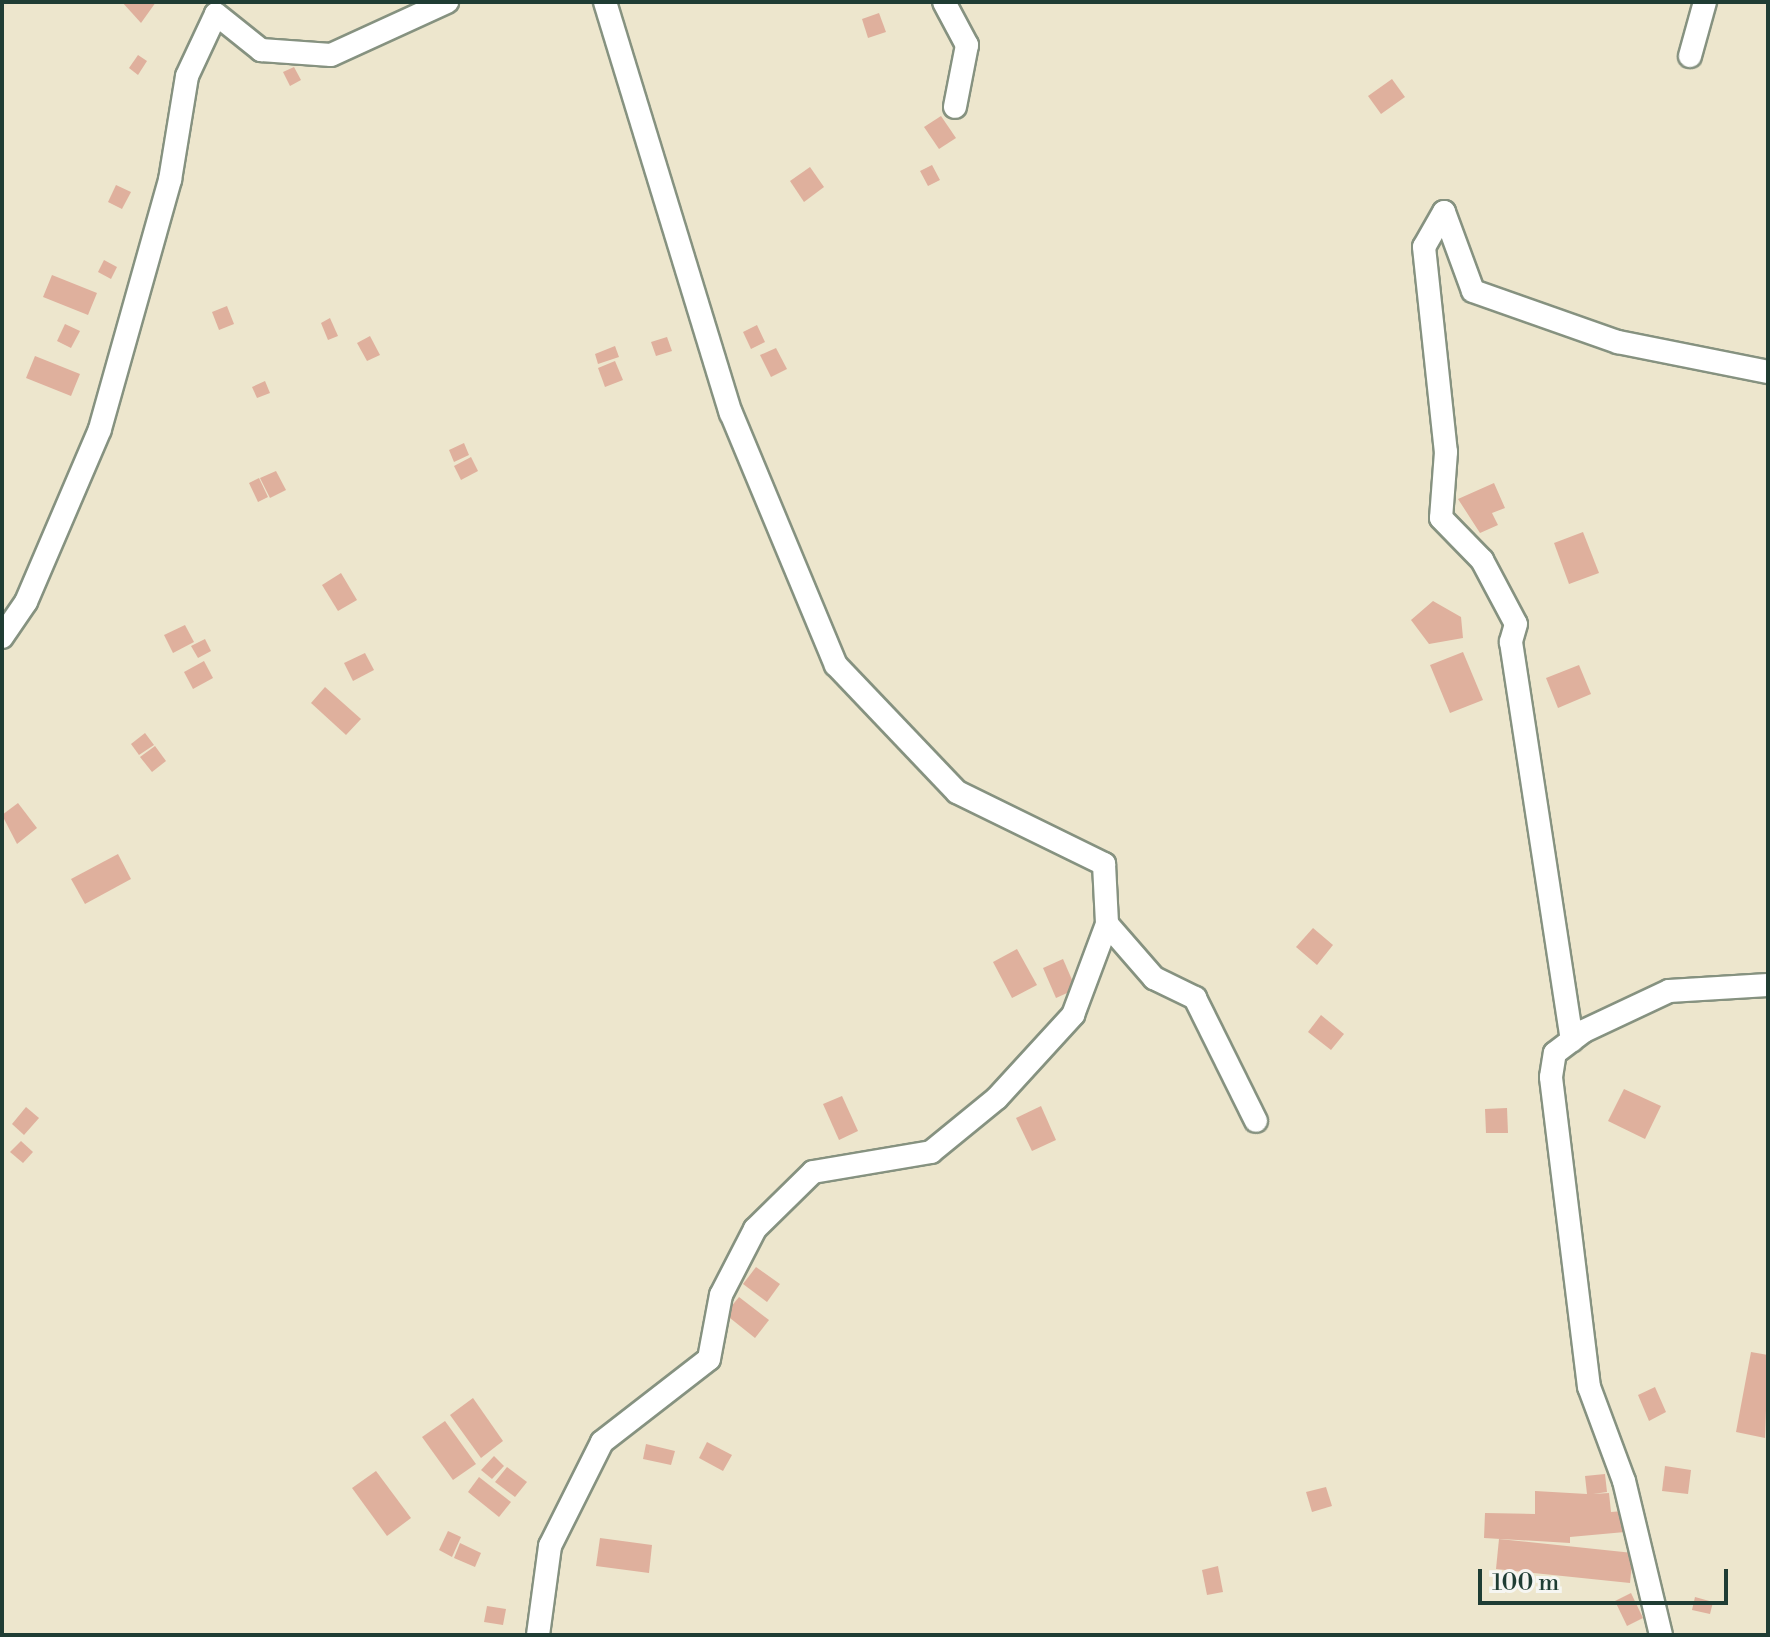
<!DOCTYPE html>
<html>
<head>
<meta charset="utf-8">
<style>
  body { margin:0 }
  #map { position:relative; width:1770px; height:1637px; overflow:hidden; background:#ede6cd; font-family:"Libre Bodoni",serif }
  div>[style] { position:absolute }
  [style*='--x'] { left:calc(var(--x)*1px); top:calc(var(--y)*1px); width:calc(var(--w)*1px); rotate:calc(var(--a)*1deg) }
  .building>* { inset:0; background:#dfb09d }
  .roads { filter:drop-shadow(2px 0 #869280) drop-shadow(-2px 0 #869280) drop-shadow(0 2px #869280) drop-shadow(0 -2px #869280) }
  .minor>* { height:22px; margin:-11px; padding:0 11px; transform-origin:11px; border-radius:11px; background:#fff }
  span { translate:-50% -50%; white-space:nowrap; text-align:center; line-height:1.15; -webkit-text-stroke:6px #f6f6f2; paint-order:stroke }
  .frame { position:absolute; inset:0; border:4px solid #1f3d34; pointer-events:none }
  .scale { position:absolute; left:1478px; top:1569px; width:250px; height:36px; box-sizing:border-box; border:4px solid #1f3d34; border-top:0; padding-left:10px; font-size:24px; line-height:28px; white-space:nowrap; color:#1f3d34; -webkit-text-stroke:6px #f6f6f2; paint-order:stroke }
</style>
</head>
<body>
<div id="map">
  <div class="building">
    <i style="clip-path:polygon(122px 2px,156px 2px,141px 23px)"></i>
    <i style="clip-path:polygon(879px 13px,886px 32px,868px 38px,862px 19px)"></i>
    <i style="clip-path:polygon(138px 55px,147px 61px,138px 75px,129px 68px)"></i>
    <i style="clip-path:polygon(294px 67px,301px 80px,290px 86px,283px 72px)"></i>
    <i style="clip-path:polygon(1392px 79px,1405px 97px,1381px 114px,1368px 96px)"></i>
    <i style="clip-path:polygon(941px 116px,956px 138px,939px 149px,924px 127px)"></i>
    <i style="clip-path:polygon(932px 165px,940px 180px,928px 186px,920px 171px)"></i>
    <i style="clip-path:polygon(810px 167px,824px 187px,804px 202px,790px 181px)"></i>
    <i style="clip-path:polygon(116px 185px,131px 192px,122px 209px,108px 202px)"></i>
    <i style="clip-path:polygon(104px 260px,117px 267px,111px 279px,98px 272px)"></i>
    <i style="clip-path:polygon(52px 275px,97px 293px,88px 315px,43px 297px)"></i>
    <i style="clip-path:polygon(227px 306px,234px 324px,219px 330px,212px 312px)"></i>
    <i style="clip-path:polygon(330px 318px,338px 336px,328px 340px,321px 323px)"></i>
    <i style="clip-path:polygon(65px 324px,80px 331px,71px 348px,57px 341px)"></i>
    <i style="clip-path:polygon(757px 325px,765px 342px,751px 349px,743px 332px)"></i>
    <i style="clip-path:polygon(370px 336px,380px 355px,367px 361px,357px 343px)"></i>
    <i style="clip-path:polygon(667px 337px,672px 351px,656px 356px,651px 342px)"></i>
    <i style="clip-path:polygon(615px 346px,619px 357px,598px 364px,595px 354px)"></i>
    <i style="clip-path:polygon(776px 348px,787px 369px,771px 377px,760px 355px)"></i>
    <i style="clip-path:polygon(35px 356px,80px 374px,71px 396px,26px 378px)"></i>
    <i style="clip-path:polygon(615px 361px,623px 380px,605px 387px,598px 368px)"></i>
    <i style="clip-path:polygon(265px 381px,270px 393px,257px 398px,252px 387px)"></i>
    <i style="clip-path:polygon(464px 443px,469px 455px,454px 462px,449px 450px)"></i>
    <i style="clip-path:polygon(471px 457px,478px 471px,461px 480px,454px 466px)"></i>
    <i style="clip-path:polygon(276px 471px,286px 490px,270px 498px,260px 478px)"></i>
    <i style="clip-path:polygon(259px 478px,268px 497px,258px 502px,249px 483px)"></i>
    <i style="clip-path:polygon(1494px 483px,1505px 508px,1492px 513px,1498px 525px,1480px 533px,1458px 499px)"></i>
    <i style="clip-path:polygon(1583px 532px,1599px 573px,1569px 584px,1554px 543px)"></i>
    <i style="clip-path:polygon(341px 573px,357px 600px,338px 611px,322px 585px)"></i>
    <i style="clip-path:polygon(1433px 601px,1461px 617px,1463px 638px,1429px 644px,1411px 620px)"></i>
    <i style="clip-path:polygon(185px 625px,194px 642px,173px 653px,164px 635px)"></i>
    <i style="clip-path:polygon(205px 639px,211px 651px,198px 658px,191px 646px)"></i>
    <i style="clip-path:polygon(1463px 652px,1483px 700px,1450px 713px,1430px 665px)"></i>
    <i style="clip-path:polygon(365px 653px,374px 670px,353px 681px,344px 663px)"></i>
    <i style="clip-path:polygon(204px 661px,213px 678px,193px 689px,184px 672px)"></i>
    <i style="clip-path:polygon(1579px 665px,1591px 694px,1558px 708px,1546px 678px)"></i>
    <i style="clip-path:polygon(325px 687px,361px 719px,346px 735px,311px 703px)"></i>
    <i style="clip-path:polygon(145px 733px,154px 745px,139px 755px,131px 744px)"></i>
    <i style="clip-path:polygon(155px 746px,166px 761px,152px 772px,140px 757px)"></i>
    <i style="clip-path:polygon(18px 803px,37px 828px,17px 844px,2px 815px)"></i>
    <i style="clip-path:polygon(118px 854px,131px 879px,85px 904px,71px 879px)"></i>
    <i style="clip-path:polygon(1313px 928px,1333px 945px,1317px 965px,1296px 947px)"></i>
    <i style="clip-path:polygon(1017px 949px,1037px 985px,1012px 998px,993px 962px)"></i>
    <i style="clip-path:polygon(1063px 959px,1076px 989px,1056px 998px,1043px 968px)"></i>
    <i style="clip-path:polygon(1321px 1015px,1344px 1034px,1331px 1050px,1308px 1032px)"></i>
    <i style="clip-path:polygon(1624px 1089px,1661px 1106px,1645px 1139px,1608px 1121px)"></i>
    <i style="clip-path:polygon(842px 1096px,858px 1131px,839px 1140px,823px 1104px)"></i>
    <i style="clip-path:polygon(1041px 1106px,1056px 1140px,1032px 1151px,1016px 1118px)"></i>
    <i style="clip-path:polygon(26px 1107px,39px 1118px,24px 1135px,12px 1124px)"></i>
    <i style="clip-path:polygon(1507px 1108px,1508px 1133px,1486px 1133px,1485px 1109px)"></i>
    <i style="clip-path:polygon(21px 1141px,33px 1152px,23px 1163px,10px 1152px)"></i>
    <i style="clip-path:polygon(756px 1267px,780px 1284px,767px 1302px,743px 1284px)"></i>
    <i style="clip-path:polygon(739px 1297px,769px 1320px,755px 1338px,725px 1314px)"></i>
    <i style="clip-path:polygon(1751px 1352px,1768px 1355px,1765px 1438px,1736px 1432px)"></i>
    <i style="clip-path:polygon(1655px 1387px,1666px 1412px,1649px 1421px,1638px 1395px)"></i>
    <i style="clip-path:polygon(473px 1398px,503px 1441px,481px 1458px,450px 1415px)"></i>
    <i style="clip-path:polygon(445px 1421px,476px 1464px,453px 1480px,422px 1437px)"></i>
    <i style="clip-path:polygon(707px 1442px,732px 1455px,723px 1471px,699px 1458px)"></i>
    <i style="clip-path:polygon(646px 1444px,675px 1451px,671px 1465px,643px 1459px)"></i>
    <i style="clip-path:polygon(494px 1456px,504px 1466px,492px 1479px,481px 1470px)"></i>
    <i style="clip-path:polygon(1665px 1466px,1691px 1470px,1688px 1494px,1662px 1491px)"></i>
    <i style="clip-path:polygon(507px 1467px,527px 1482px,515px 1497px,495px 1482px)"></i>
    <i style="clip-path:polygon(376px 1471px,411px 1518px,387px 1536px,352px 1488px)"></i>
    <i style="clip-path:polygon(1605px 1474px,1607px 1492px,1593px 1494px,1609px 1493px,1611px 1512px,1623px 1511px,1625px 1532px,1570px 1537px,1570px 1543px,1484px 1538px,1485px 1513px,1535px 1514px,1535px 1491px,1587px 1494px,1585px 1476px)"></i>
    <i style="clip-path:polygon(479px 1477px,511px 1502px,499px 1517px,468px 1492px)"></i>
    <i style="clip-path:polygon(1326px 1487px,1332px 1506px,1312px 1512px,1306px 1492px)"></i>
    <i style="clip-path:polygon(448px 1531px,461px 1537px,452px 1557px,439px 1550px)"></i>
    <i style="clip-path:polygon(600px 1538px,652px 1545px,649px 1573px,596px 1566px)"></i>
    <i style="clip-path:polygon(1499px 1539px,1633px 1553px,1630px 1583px,1496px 1569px)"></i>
    <i style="clip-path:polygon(460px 1543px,481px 1553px,475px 1567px,454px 1558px)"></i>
    <i style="clip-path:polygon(1218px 1566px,1223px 1592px,1207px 1595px,1202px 1570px)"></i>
    <i style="clip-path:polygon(1631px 1593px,1643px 1618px,1627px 1626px,1615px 1601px)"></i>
    <i style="clip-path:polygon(1695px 1597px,1713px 1602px,1710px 1614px,1692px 1610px)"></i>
    <i style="clip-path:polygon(487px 1606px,506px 1609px,503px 1625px,484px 1622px)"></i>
  </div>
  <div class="roads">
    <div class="minor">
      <i style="--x:605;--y:2;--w:430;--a:73"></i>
      <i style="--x:731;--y:413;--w:273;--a:67.4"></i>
      <i style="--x:836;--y:665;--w:175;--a:46.4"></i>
      <i style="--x:957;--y:792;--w:164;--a:26.1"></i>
      <i style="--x:1104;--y:864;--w:60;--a:87.1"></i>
      <i style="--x:1107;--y:924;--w:72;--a:49"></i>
      <i style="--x:1154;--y:978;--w:46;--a:26"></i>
      <i style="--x:1195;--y:998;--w:137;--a:63.6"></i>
      <i style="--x:944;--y:2;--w:49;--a:61.9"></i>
      <i style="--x:967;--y:45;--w:63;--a:101"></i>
      <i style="--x:1690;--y:56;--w:56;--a:-74.5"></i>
      <i style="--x:1444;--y:212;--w:40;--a:119.7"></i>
      <i style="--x:1424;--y:247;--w:206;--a:83.9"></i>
      <i style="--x:1446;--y:452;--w:66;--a:94.3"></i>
      <i style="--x:1441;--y:518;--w:59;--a:45.7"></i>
      <i style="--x:1482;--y:560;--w:72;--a:62"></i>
      <i style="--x:1516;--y:624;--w:19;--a:106"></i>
      <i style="--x:1511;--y:642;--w:403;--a:81.3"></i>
      <i style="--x:1444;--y:212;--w:84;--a:69.8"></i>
      <i style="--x:1473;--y:291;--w:154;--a:19.4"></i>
      <i style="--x:1618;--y:342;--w:153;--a:11.3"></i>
      <i style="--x:2;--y:637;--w:42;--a:-55.6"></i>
      <i style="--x:26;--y:602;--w:188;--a:-66.8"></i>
      <i style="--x:100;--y:429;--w:259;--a:-74.3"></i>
      <i style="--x:170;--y:180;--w:105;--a:-80.7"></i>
      <i style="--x:187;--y:76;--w:68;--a:-64.9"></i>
      <i style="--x:216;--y:14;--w:58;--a:38.7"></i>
      <i style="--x:261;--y:50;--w:70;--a:4.1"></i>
      <i style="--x:331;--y:55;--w:128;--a:-24.6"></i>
      <i style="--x:538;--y:1635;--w:90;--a:-82.3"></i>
      <i style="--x:550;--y:1546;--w:116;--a:-63.4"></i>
      <i style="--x:602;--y:1442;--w:135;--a:-37.8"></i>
      <i style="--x:709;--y:1359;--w:65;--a:-79.4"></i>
      <i style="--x:721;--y:1295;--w:74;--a:-62.7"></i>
      <i style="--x:755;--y:1229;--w:81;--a:-44.5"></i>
      <i style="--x:813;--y:1172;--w:120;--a:-9.6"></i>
      <i style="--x:931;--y:1152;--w:85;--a:-39.3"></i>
      <i style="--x:997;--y:1098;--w:113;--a:-47.5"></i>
      <i style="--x:1073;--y:1015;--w:97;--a:-69.5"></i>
      <i style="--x:1661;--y:1635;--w:158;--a:-103.5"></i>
      <i style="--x:1624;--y:1481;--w:100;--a:-110.4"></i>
      <i style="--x:1589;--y:1387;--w:312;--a:-97"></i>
      <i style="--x:1551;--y:1077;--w:24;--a:-81"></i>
      <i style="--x:1555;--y:1053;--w:36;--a:-37"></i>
      <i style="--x:1584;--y:1031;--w:94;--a:-25.2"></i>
      <i style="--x:1669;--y:991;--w:99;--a:-3.5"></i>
    </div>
  </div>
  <div class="frame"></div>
  <div class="scale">100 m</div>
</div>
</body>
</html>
